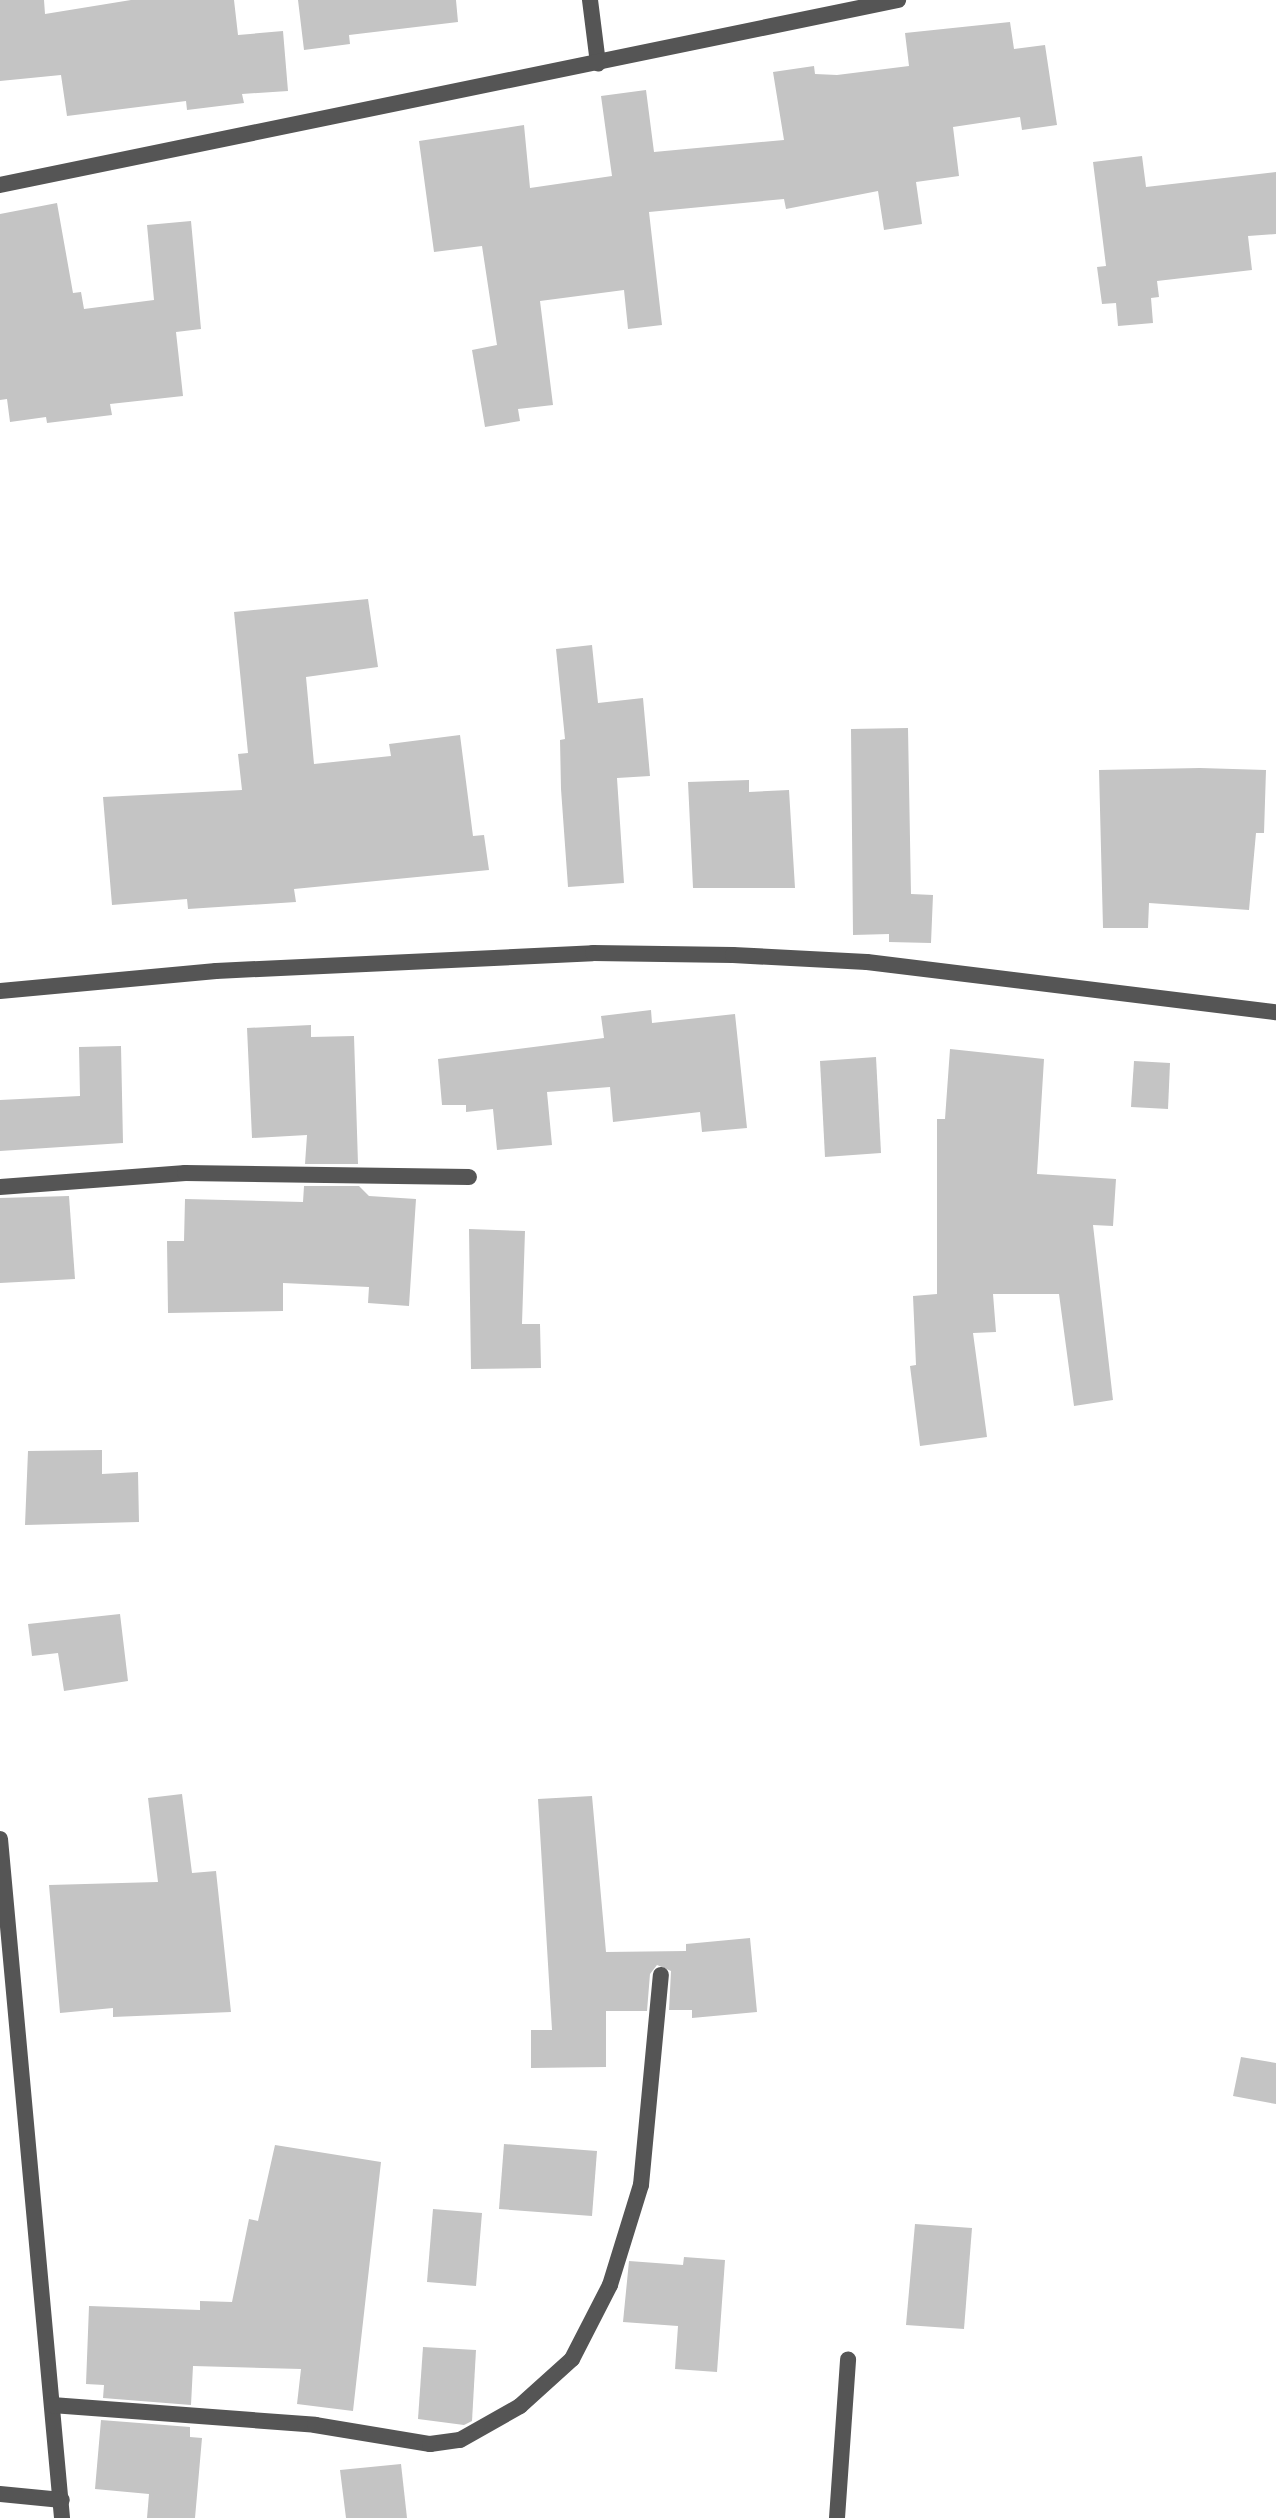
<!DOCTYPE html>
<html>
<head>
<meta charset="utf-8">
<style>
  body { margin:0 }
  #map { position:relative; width:1276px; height:2518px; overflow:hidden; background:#fff; font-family:"DM Sans",sans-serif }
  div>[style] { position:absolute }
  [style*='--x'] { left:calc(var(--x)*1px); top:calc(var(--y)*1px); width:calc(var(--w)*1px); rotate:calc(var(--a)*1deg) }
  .building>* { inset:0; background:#c4c4c4 }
  .minor>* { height:16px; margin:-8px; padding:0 8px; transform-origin:8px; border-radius:8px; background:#555 }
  span { translate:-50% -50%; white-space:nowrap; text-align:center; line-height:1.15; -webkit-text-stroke:6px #fff; paint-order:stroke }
</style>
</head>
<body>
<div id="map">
  <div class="building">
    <i style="clip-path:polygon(0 0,44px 0,45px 14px,131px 0,234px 0,238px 35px,283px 31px,288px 91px,242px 94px,244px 103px,187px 110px,186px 101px,67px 116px,61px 75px,0 81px)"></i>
    <i style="clip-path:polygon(298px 0,456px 0,458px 22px,349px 35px,350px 44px,304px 50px)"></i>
    <i style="clip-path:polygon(1010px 22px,1014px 49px,1045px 45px,1057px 125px,1022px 130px,1020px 117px,953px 127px,959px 176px,916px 182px,922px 224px,884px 230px,878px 191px,786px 209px,784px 199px,649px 212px,662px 325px,628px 329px,624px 290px,540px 301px,553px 405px,518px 409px,520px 421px,485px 427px,472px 350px,497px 345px,482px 246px,434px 252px,419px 141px,524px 125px,530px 188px,612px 176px,601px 96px,646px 90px,654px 152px,784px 140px,773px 72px,814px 66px,815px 74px,837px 75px,909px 66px,905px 33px)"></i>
    <i style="clip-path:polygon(1142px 156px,1146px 187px,1276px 172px,1276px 234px,1248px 236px,1252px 270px,1157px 281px,1159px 297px,1151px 298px,1153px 323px,1118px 326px,1116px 303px,1102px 304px,1097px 267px,1106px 266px,1093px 162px)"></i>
    <i style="clip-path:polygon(57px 203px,73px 293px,81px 292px,84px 309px,154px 300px,147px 225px,191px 221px,201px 329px,176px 332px,183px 396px,110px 404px,112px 415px,47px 423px,46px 417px,10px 422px,7px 399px,0 400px,0 214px)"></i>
    <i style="clip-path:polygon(368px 599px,378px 667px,306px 677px,314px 764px,391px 756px,389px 744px,460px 735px,473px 836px,484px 835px,489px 870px,294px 889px,296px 902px,188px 909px,187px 899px,112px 905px,103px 797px,242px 790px,238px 754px,248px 753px,234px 612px)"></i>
    <i style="clip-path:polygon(592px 645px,598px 703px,643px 698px,650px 776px,617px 778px,624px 883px,568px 887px,561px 789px,560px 740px,565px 739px,556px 649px)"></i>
    <i style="clip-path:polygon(908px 728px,911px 894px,933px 895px,931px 943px,889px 942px,889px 934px,853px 935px,851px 729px)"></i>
    <i style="clip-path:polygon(1200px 768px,1266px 770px,1264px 833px,1256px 833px,1249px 910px,1149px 903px,1148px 928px,1103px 928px,1099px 770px)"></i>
    <i style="clip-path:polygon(749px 780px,749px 792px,789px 790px,795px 888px,693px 888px,688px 782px)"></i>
    <i style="clip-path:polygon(651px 1010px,652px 1023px,735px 1014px,747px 1128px,702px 1132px,700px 1112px,613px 1122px,610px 1087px,547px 1092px,552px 1145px,497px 1150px,493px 1109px,466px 1112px,466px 1105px,442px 1105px,438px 1059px,604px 1038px,601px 1016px)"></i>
    <i style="clip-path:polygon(311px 1025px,311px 1037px,354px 1036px,358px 1164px,305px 1164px,307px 1135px,252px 1138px,247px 1028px)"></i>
    <i style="clip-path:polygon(121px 1046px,123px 1143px,0 1151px,0 1100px,80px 1096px,79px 1047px)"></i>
    <i style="clip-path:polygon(950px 1049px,1044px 1059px,1037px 1174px,1116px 1179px,1113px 1226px,1093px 1225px,1113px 1400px,1074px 1406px,1059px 1294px,993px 1294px,996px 1332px,973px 1333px,987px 1437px,920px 1446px,910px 1366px,916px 1365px,913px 1296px,937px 1294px,937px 1119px,945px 1119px)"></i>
    <i style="clip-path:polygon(876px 1057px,881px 1153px,825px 1157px,820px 1061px)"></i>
    <i style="clip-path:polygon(1134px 1061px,1170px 1063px,1168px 1109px,1131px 1107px)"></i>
    <i style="clip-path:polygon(304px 1186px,359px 1186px,369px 1196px,416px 1199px,409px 1306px,368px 1303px,369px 1287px,283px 1283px,283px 1311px,168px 1313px,167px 1241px,184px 1241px,185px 1199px,303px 1202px)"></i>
    <i style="clip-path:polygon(69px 1196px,75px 1279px,0 1283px,0 1198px)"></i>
    <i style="clip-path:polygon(469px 1229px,525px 1231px,522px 1324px,540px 1324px,541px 1368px,471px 1369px)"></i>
    <i style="clip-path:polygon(102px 1450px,102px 1474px,138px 1472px,139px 1522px,25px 1525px,28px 1451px)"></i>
    <i style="clip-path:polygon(120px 1614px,128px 1681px,64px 1691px,58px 1653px,32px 1656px,28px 1624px)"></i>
    <i style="clip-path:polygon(182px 1794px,192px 1873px,216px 1871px,231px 2012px,113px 2017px,113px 2008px,60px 2013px,49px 1885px,158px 1882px,148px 1798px)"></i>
    <i style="clip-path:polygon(592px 1796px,606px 1952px,686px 1951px,686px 1944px,750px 1938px,757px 2012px,692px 2018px,692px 2010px,669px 2010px,671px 1971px,657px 1965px,650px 1974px,647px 2011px,606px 2011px,606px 2067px,531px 2068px,531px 2030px,552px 2030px,538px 1799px)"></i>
    <i style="clip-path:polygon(1241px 2057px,1276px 2063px,1276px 2104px,1233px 2096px)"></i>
    <i style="clip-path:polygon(504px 2144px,597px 2151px,592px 2216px,499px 2209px)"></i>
    <i style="clip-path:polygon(275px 2145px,381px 2162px,353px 2411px,297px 2404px,301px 2369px,193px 2366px,191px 2405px,103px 2398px,104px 2385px,86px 2384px,89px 2306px,200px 2310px,200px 2301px,232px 2302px,249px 2219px,258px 2221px)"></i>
    <i style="clip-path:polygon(433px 2209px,482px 2213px,476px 2286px,427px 2282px)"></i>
    <i style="clip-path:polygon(915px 2224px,972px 2228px,964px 2329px,906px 2325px)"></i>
    <i style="clip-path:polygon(684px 2257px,725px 2260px,717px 2372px,675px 2369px,678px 2326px,623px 2322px,629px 2261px,683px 2265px)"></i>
    <i style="clip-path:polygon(423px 2347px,476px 2350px,472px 2421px,464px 2425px,418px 2419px)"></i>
    <i style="clip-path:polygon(101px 2420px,190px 2427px,190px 2437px,202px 2438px,195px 2518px,147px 2518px,149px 2494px,95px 2489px)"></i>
    <i style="clip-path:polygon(401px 2464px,407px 2518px,346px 2518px,340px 2470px)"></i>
  </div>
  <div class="minor">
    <i style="--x:590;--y:0;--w:64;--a:82.8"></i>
    <i style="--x:0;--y:185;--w:917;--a:-11.64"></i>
    <i style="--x:0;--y:991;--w:217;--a:-5.3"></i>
    <i style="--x:216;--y:971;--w:377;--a:-2.7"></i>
    <i style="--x:593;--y:953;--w:140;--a:0.8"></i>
    <i style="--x:733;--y:955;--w:134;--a:3"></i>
    <i style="--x:867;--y:962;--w:412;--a:7"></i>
    <i style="--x:0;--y:1187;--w:186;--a:-4.3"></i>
    <i style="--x:185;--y:1173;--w:284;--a:0.8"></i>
    <i style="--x:0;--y:1839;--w:682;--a:84.78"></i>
    <i style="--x:52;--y:2405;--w:264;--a:4.3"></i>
    <i style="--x:315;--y:2425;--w:117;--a:9.4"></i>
    <i style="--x:430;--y:2444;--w:30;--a:-8"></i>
    <i style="--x:460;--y:2440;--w:69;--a:-29.5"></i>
    <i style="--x:520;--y:2406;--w:70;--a:-42.1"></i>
    <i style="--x:572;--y:2359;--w:83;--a:-62.8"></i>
    <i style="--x:610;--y:2285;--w:105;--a:-72.8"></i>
    <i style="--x:641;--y:2185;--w:211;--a:-84.6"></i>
    <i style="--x:0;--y:2494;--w:62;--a:5.5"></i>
    <i style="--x:837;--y:2518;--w:159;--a:-86"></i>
  </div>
</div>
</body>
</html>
